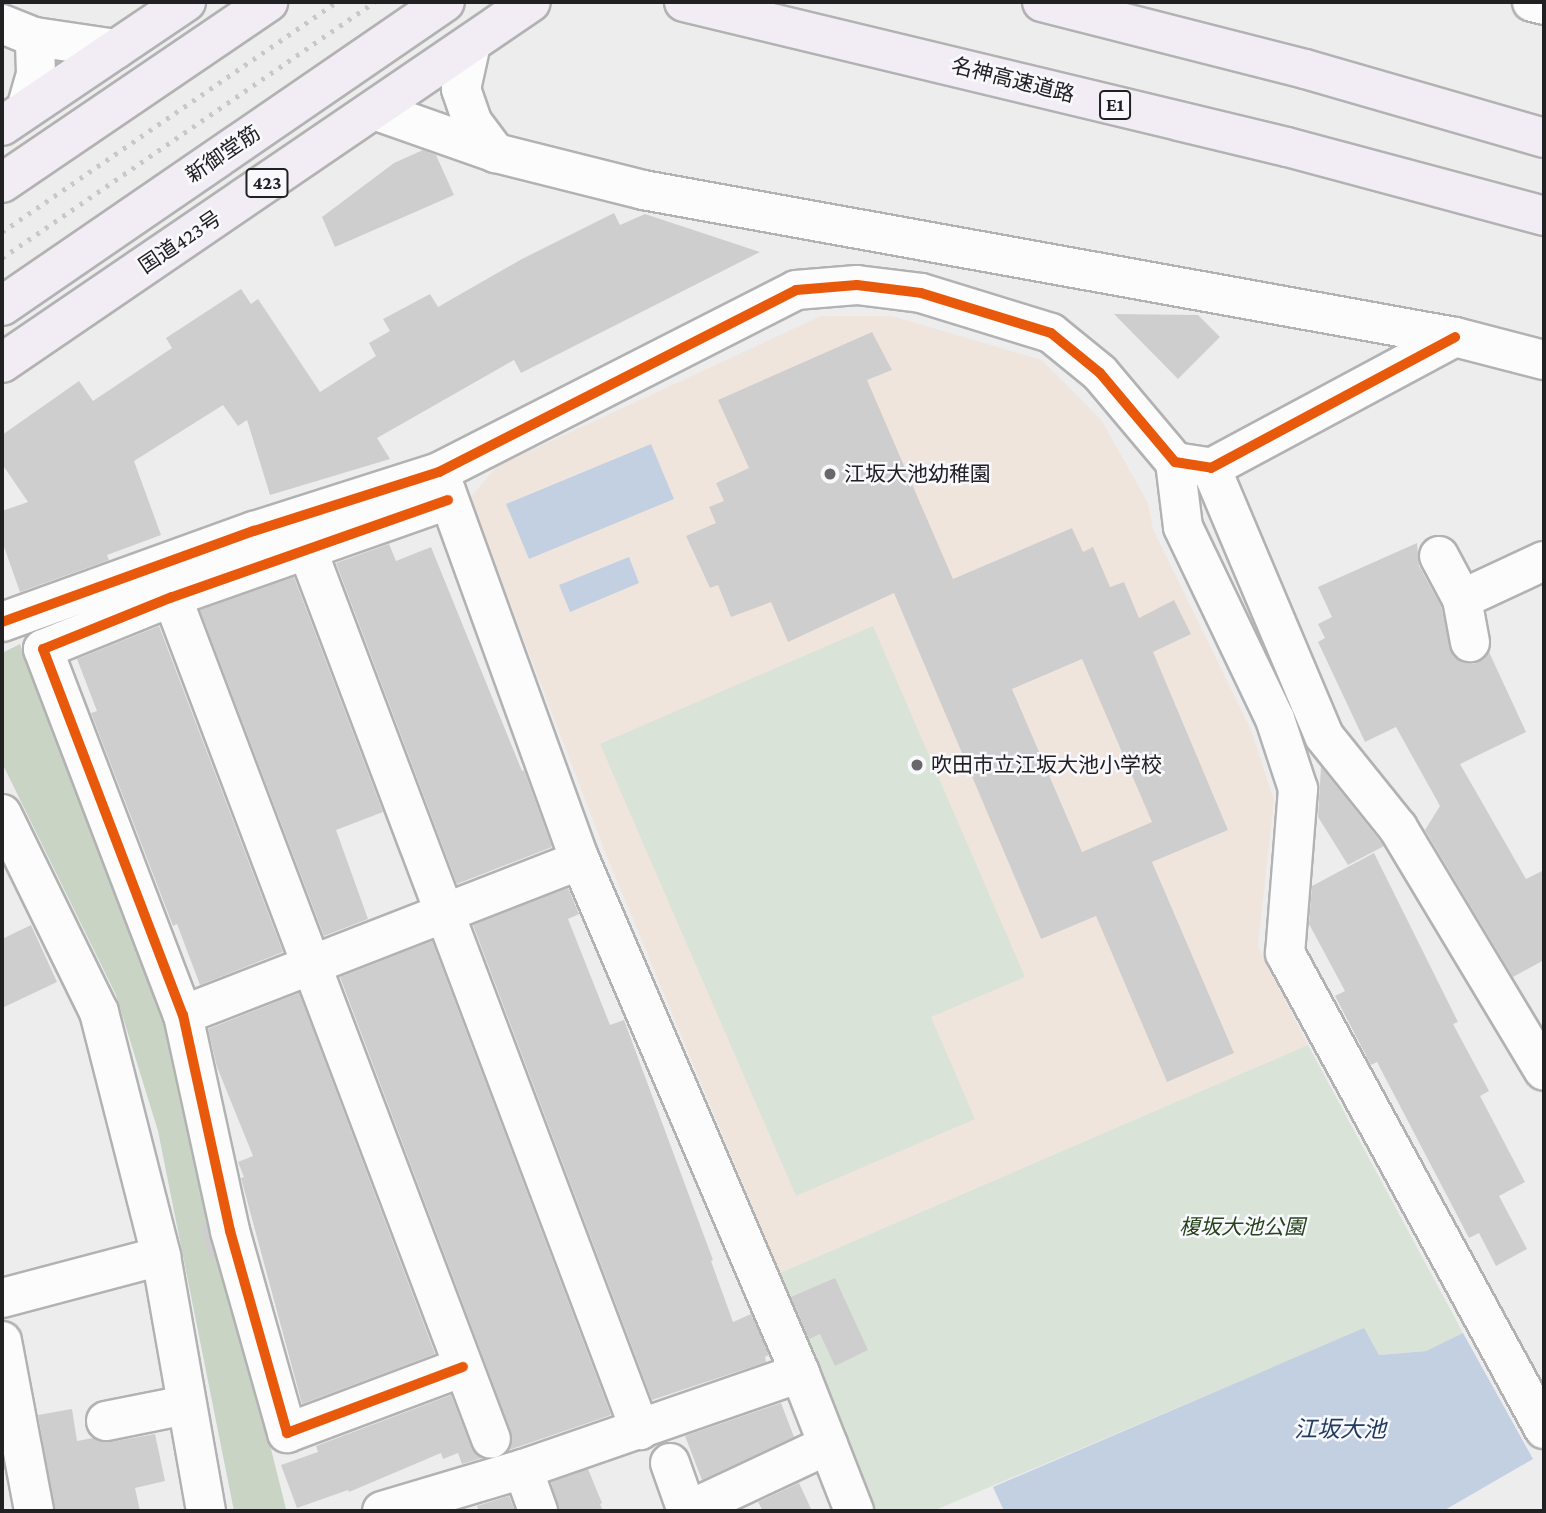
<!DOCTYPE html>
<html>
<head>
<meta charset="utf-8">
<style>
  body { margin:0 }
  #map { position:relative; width:1546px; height:1513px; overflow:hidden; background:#ededee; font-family:"Crimson Pro","Noto Sans JP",serif }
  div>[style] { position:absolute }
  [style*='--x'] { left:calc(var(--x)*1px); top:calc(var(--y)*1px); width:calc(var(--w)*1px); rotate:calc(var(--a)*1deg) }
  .education>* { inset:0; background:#f0e5dd }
  .green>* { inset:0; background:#dae3d7 }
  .forest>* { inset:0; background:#c9d4c5 }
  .water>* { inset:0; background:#c2d0e2 }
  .building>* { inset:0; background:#cfcecf }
  .roads { filter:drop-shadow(2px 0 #b2b2b3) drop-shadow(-2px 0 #b2b2b3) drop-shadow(0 2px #b2b2b3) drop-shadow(0 -2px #b2b2b3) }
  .minor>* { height:38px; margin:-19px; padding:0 19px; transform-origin:19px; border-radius:19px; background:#fcfcfc }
  .highway>* { height:38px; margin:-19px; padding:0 19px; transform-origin:19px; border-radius:19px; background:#f2ecf4 }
  .rail>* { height:5px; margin-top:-2.5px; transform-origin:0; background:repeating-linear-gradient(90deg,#c8c8c9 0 3.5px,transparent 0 10.5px) }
  .cycleway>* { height:10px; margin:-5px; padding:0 5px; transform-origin:5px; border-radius:5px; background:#e8590c }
  .dots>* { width:19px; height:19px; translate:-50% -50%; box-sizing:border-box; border:4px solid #f9f9fd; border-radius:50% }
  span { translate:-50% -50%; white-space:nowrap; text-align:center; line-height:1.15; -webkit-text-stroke:5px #f9f9fd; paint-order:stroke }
  .shield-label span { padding:2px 5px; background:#f9f9fd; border:2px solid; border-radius:5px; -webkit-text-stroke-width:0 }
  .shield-label { font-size:19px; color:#212123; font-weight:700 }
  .street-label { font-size:21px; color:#212123 }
  .poi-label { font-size:21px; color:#212123 }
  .left { translate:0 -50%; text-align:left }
  .park-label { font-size:21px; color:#26431b; font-style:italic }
  .water-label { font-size:23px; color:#1f3b60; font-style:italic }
  .frame { position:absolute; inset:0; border:4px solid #212123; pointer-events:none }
</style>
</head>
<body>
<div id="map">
  <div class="education">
    <i style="clip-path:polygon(821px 316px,892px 316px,1042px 360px,1102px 421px,1148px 503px,1153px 529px,1251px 730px,1274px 800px,1258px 946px,1308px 1045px,780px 1273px,605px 852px,470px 498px,497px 466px)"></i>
  </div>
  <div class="green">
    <i style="clip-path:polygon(873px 626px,1025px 977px,931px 1017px,975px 1119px,796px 1196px,600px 744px)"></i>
    <i style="clip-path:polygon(1308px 1045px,1463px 1333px,1426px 1351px,1378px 1355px,1364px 1329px,933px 1511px,873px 1511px,780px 1273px)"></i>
  </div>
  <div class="forest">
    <i style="clip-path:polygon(20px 644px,164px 1020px,286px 1509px,234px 1511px,158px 1131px,116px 995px,2px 763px,2px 653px)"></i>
  </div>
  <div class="water">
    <i style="clip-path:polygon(651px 444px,674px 499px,529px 559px,506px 504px)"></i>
    <i style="clip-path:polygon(629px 557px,639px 583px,570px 612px,559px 585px)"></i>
    <i style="clip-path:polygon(1364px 1328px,1379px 1355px,1426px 1351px,1463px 1333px,1533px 1459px,1443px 1511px,1004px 1511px,993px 1487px)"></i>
  </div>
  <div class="building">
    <i style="clip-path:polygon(423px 150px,436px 155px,454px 195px,335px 247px,322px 217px,394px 163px)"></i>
    <i style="clip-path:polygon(614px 213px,620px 225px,645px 214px,760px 252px,521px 373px,514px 360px,377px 438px,390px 459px,270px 495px,247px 420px,238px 426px,223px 405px,134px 461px,161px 535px,107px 555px,109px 560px,20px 592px,2px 541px,2px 511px,28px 502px,2px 464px,2px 435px,79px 381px,93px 401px,172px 348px,166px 338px,241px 289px,251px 304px,258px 299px,320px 392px,376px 356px,369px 343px,390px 331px,383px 319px,430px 294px,438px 307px,522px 259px)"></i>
    <i style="clip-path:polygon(1114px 314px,1198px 315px,1220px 337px,1178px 379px)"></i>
    <i style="clip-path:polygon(evenodd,872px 332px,892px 370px,867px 380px,953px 579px,1072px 528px,1083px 552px,1093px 547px,1110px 587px,1124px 582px,1139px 618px,1174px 600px,1191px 634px,1153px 652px,1228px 830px,1152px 862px,1234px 1053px,1167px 1082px,1096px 916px,1041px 939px,894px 593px,788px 642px,771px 602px,731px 617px,718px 585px,710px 588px,686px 536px,716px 523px,709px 507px,724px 501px,716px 483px,749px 468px,718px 400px,872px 332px,1082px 659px,1152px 822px,1082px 852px,1012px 689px,1082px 659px)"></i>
    <i style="clip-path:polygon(1417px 543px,1419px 566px,1441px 606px,1453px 656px,1462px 662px,1473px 664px,1484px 659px,1489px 652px,1526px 732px,1460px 764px,1526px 879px,1544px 870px,1544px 960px,1513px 977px,1425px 830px,1440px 806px,1396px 727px,1365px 742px,1318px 642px,1325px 638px,1318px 624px,1332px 617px,1318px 587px)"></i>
    <i style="clip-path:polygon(389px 544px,396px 561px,431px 547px,522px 771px,524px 770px,552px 847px,457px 884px,336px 563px)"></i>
    <i style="clip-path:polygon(294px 577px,383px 812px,336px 830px,368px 919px,324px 936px,200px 610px)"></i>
    <i style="clip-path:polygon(159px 626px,283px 952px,200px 985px,177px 924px,173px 926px,91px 713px,97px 711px,77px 659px)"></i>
    <i style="clip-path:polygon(1321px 767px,1384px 846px,1348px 865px,1318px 817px)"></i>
    <i style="clip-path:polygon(1374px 853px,1458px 1022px,1453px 1024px,1489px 1091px,1480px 1096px,1525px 1182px,1499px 1196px,1527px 1249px,1496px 1266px,1479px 1233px,1469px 1238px,1377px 1062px,1371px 1065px,1335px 996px,1345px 991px,1309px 924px,1312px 886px)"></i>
    <i style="clip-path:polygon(568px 888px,579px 914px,568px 919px,610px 1025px,624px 1020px,713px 1260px,711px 1261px,733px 1322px,751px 1314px,769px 1355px,765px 1357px,766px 1362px,652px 1400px,473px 925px)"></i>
    <i style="clip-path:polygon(31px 925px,57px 982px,2px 1008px,2px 939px)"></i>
    <i style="clip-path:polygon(432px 941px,611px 1415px,509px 1450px,511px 1431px,340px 977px)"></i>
    <i style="clip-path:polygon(299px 993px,435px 1354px,302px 1404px,241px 1178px,244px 1177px,238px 1162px,253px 1156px,217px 1067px,208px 1029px)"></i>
    <i style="clip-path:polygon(206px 1224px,215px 1258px,210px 1260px,200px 1226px)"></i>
    <i style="clip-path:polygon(835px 1278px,868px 1350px,835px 1366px,820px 1334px,809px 1339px,791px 1297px)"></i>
    <i style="clip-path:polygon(451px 1395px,471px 1447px,482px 1458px,462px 1464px,458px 1453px,443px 1459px,441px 1453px,349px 1492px,348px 1490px,297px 1508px,281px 1465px,318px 1452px,316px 1446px)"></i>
    <i style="clip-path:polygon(781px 1403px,794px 1437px,702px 1480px,685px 1436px)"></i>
    <i style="clip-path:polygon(72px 1409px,77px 1441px,93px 1438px,110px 1442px,155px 1434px,165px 1481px,135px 1488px,140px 1511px,55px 1511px,38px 1415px)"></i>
    <i style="clip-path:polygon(588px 1469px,602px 1503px,600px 1504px,603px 1511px,559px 1511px,551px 1482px)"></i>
    <i style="clip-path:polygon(799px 1483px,812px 1511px,763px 1511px,758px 1502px)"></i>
    <i style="clip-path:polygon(509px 1496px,515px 1511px,479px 1511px,477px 1506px)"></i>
  </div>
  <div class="roads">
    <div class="minor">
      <i style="--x:1532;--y:2;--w:12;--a:14"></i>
      <i style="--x:2;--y:24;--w:35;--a:22"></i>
      <i style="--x:35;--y:37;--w:82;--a:8.4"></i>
      <i style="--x:471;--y:44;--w:46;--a:102.5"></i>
      <i style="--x:461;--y:89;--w:36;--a:71"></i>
      <i style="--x:473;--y:123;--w:38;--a:53"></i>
      <i style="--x:26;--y:109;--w:37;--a:-74"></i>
      <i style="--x:36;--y:73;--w:36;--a:-92"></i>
      <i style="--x:374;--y:110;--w:129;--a:19.4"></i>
      <i style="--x:496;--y:153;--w:152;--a:14.1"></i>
      <i style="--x:643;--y:190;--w:825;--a:10.26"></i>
      <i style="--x:1455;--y:337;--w:92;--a:14.5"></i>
      <i style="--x:1175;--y:462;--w:65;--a:83"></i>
      <i style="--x:1183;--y:527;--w:213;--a:64.4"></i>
      <i style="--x:1275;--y:719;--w:74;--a:71.8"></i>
      <i style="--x:1298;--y:789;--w:165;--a:94.5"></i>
      <i style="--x:1285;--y:953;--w:542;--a:61.45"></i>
      <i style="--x:1211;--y:468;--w:291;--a:67.1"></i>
      <i style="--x:1324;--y:736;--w:118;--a:51.2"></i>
      <i style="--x:1398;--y:828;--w:283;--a:59"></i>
      <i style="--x:440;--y:474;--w:411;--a:70.1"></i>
      <i style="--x:580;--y:860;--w:558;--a:66.79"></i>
      <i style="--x:800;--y:1373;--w:148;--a:68.6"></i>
      <i style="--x:448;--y:500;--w:293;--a:160.6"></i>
      <i style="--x:172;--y:597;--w:139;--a:158"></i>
      <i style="--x:43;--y:649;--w:392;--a:69.1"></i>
      <i style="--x:183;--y:1015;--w:221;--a:77.7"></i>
      <i style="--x:230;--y:1231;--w:210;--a:74.2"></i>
      <i style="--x:287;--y:1433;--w:188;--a:-20.6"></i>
      <i style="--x:307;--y:549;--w:942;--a:69.29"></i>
      <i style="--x:1439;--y:556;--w:49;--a:61.9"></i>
      <i style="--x:1462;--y:599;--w:44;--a:79.5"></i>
      <i style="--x:172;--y:597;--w:900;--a:69.25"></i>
      <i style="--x:1462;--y:599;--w:90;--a:-24.9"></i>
      <i style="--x:2;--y:622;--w:268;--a:-19.9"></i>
      <i style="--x:254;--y:531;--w:194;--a:-17.7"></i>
      <i style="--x:439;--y:472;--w:401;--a:-27"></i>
      <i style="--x:796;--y:290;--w:61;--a:-4.7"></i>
      <i style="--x:857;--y:285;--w:64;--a:7.1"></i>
      <i style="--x:921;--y:293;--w:136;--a:17.1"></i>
      <i style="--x:1051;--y:333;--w:63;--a:39.2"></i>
      <i style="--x:1100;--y:373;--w:116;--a:49.9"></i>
      <i style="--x:1175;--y:462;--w:36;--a:9"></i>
      <i style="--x:1211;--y:468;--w:277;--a:-28.2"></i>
      <i style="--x:2;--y:814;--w:220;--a:63.9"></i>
      <i style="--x:99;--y:1012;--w:252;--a:75.7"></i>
      <i style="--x:161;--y:1256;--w:259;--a:80"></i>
      <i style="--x:183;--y:1015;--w:426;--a:-21.3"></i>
      <i style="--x:2;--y:1298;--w:164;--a:-14.8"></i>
      <i style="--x:2;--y:1341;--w:173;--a:79.3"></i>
      <i style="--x:106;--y:1421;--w:82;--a:-11.3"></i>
      <i style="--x:670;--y:1463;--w:51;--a:70.5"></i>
      <i style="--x:687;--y:1511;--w:156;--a:-25.1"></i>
      <i style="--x:523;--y:1469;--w:45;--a:70.3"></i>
      <i style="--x:382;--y:1511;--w:147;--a:-16.6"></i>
      <i style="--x:523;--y:1469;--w:293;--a:-19.1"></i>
    </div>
    <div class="highway">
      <i style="--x:684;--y:2;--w:620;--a:13.52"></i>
      <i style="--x:1287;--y:147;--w:266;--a:15"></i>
      <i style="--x:1042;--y:2;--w:271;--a:14.3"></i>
      <i style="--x:1305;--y:69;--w:249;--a:16.1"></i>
      <i style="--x:2;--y:126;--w:222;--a:-34"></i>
      <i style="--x:2;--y:183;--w:322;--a:-34.2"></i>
      <i style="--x:2;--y:306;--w:537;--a:-34.46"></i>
      <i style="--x:2;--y:363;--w:640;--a:-34.31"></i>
    </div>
  </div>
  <div class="rail">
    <i style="--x:2;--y:232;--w:406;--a:-34.5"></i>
    <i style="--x:2;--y:258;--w:452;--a:-34.5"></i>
  </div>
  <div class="cycleway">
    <i style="--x:448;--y:500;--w:293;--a:160.6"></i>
    <i style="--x:172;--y:597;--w:139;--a:158"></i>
    <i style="--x:43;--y:649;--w:392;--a:69.1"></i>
    <i style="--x:183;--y:1015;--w:221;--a:77.7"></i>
    <i style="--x:230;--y:1231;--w:210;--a:74.2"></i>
    <i style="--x:287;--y:1433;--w:188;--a:-20.6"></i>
    <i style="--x:2;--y:622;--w:268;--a:-19.9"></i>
    <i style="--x:254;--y:531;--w:194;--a:-17.7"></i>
    <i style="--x:439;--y:472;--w:401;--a:-27"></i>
    <i style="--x:796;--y:290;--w:61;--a:-4.7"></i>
    <i style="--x:857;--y:285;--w:64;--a:7.1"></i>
    <i style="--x:921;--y:293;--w:136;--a:17.1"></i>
    <i style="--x:1051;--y:333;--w:63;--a:39.2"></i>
    <i style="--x:1100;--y:373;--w:116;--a:49.9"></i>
    <i style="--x:1175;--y:462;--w:36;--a:9"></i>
    <i style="--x:1211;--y:468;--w:277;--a:-28.2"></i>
  </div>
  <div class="dots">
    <i style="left:830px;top:474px;background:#68686a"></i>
    <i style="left:917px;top:765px;background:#68686a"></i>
  </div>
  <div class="shield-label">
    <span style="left:1115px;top:105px">E1</span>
    <span style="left:267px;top:183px">423</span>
  </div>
  <div class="street-label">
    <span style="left:1013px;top:80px;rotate:14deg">名神高速道路</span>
    <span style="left:223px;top:154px;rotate:-34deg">新御堂筋</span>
    <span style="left:180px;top:242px;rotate:-34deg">国道423号</span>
  </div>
  <div class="poi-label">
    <span class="left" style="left:844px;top:474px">江坂大池幼稚園</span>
    <span class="left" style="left:931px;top:765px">吹田市立江坂大池小学校</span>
  </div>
  <div class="park-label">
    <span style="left:1242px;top:1227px">榎坂大池公園</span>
  </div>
  <div class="water-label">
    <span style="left:1340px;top:1429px">江坂大池</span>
  </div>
  <div class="frame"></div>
</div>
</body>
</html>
